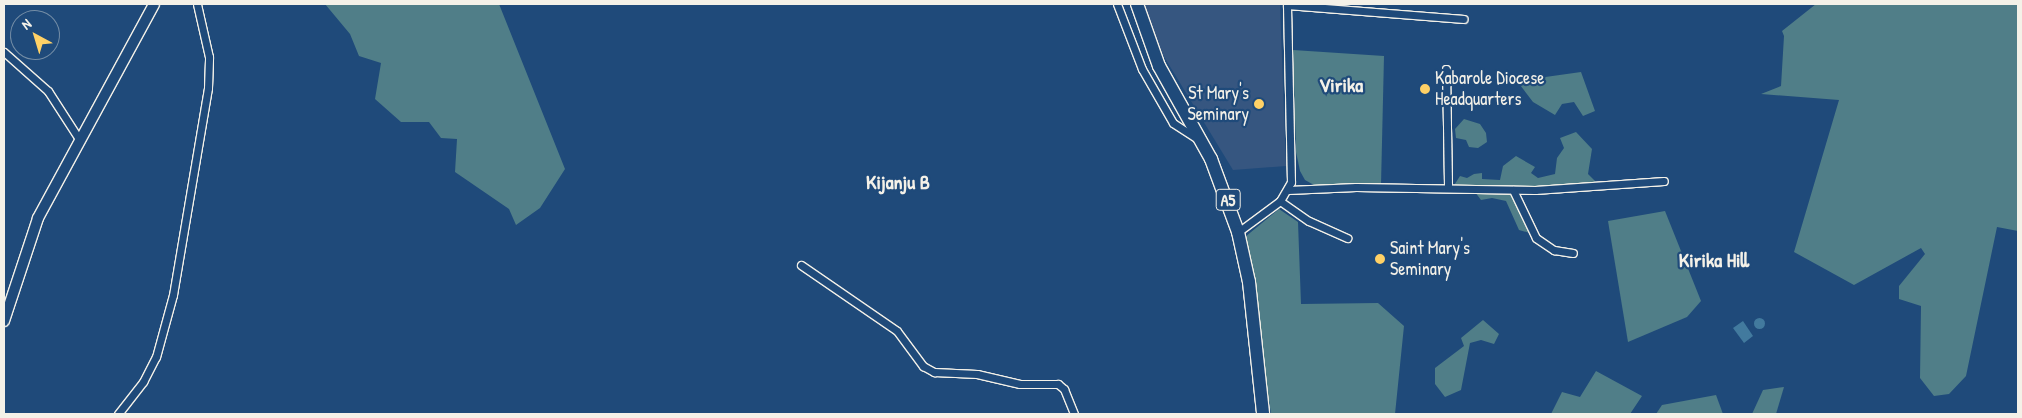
<!DOCTYPE html>
<html>
<head>
<meta charset="utf-8">
<style>
  body { margin:0 }
  #map { position:relative; width:2022px; height:418px; overflow:hidden; background:#1f4a7a; font-family:"Patrick Hand",sans-serif }
  div>[style] { position:absolute }
  [style*='--x'] { left:calc(var(--x)*1px); top:calc(var(--y)*1px); width:calc(var(--w)*1px); rotate:calc(var(--a)*1deg) }
  .built>* { inset:0; background:#365680 }
  .green>* { inset:0; background:#507e88 }
  .water>* { inset:0; background:#427a9e }
  .round { border-radius:50% }
  .roads { filter:drop-shadow(1px 0 #f4f1e8) drop-shadow(-1px 0 #f4f1e8) drop-shadow(0 1px #f4f1e8) drop-shadow(0 -1px #f4f1e8) }
  .street>* { height:7px; margin:-3.5px; padding:0 3.5px; transform-origin:3.5px; border-radius:3.5px; background:#1f4a7a }
  .secondary>* { height:10px; margin:-5px; padding:0 5px; transform-origin:5px; border-radius:5px; background:#1f4a7a }
  .highway>* { height:12px; margin:-6px; padding:0 6px; transform-origin:6px; border-radius:6px; background:#1f4a7a }
  .dots>* { width:14px; height:14px; translate:-50% -50%; box-sizing:border-box; border:2px solid #1f4a7a; border-radius:50% }
  span { translate:-50% -50%; white-space:nowrap; text-align:center; line-height:1.15; -webkit-text-stroke:4.5px #1f4a7a; paint-order:stroke }
  .shield-label span { padding:1px 4px; background:#1f4a7a; border:1px solid; border-radius:4px; -webkit-text-stroke-width:0 }
  .shield-label { font-size:16px; color:#f4f1e8; font-weight:700 }
  .poi-label { font-size:18px; color:#f4f1e8 }
  .left { translate:0 -50%; text-align:left }
  .right { translate:-100% -50%; text-align:right }
  .quarter-label { font-size:20px; color:#f4f1e8; font-weight:700 }
  .frame { position:absolute; inset:0; border:5px solid #f4f1e8; pointer-events:none }
  .north { position:absolute; left:10px; top:10px; width:50px; height:50px; box-sizing:border-box; background:#1f4a7a; border:1px solid #748da6; border-radius:50%; rotate:321deg; font-size:14px; font-weight:700; line-height:20px; text-align:center; color:#f4f1e8 }
  .north::after { content:''; display:block; margin:auto; width:18px; height:22px; background:#ffd166; clip-path:polygon(50% 0,100% 100%,50% 72%,0 100%) }
</style>
</head>
<body>
<div id="map">
  <div class="built">
    <i style="clip-path:polygon(1144px 4px,1280px 4px,1286px 166px,1233px 170px,1163px 55px)"></i>
  </div>
  <div class="green">
    <i style="clip-path:polygon(325px 4px,499px 4px,565px 169px,540px 208px,516px 225px,509px 209px,455px 172px,457px 139px,441px 138px,429px 122px,401px 122px,375px 99px,381px 63px,359px 56px,350px 34px)"></i>
    <i style="clip-path:polygon(1816px 4px,2018px 4px,2018px 231px,1997px 227px,1966px 376px,1949px 394px,1934px 396px,1920px 378px,1921px 306px,1899px 299px,1899px 286px,1925px 254px,1921px 248px,1854px 285px,1794px 252px,1839px 100px,1761px 94px,1781px 86px,1784px 36px,1782px 31px)"></i>
    <i style="clip-path:polygon(1293px 50px,1384px 56px,1381px 185px,1314px 185px,1305px 180px,1300px 171px,1296px 152px)"></i>
    <i style="clip-path:polygon(1581px 72px,1595px 111px,1583px 116px,1574px 102px,1562px 104px,1555px 115px,1533px 102px,1517px 81px)"></i>
    <i style="clip-path:polygon(1464px 119px,1480px 124px,1486px 133px,1487px 142px,1478px 148px,1469px 147px,1466px 140px,1456px 138px,1455px 129px)"></i>
    <i style="clip-path:polygon(1576px 132px,1592px 149px,1588px 174px,1596px 182px,1533px 188px,1453px 187px,1460px 176px,1467px 178px,1474px 174px,1482px 173px,1482px 179px,1500px 180px,1503px 166px,1516px 156px,1535px 167px,1531px 173px,1538px 178px,1555px 174px,1557px 158px,1564px 148px,1560px 138px)"></i>
    <i style="clip-path:polygon(1475px 192px,1511px 193px,1530px 233px,1519px 230px,1506px 201px,1492px 198px,1481px 200px)"></i>
    <i style="clip-path:polygon(1279px 209px,1298px 222px,1301px 304px,1378px 303px,1404px 326px,1395px 414px,1271px 414px,1245px 237px)"></i>
    <i style="clip-path:polygon(1665px 211px,1701px 301px,1687px 317px,1628px 342px,1608px 221px)"></i>
    <i style="clip-path:polygon(1483px 320px,1499px 334px,1494px 344px,1481px 340px,1470px 343px,1461px 390px,1445px 397px,1435px 384px,1435px 368px,1464px 346px,1461px 338px)"></i>
    <i style="clip-path:polygon(1596px 371px,1642px 396px,1630px 414px,1551px 414px,1562px 392px,1580px 397px)"></i>
    <i style="clip-path:polygon(1784px 387px,1776px 414px,1752px 414px,1763px 390px)"></i>
    <i style="clip-path:polygon(1716px 395px,1723px 414px,1656px 414px,1662px 405px)"></i>
  </div>
  <div class="water">
    <i class="round" style="left:1753.5px;top:317.5px;width:11px;height:11px"></i>
    <i style="clip-path:polygon(1743px 321px,1753px 336px,1744px 343px,1733px 328px)"></i>
  </div>
  <div class="roads">
    <div class="street">
      <i style="--x:1117;--y:4;--w:70;--a:69"></i>
      <i style="--x:1142;--y:69;--w:62;--a:60.1"></i>
      <i style="--x:1173;--y:123;--w:30;--a:33"></i>
      <i style="--x:1287;--y:5;--w:177;--a:4.5"></i>
      <i style="--x:4;--y:52;--w:59;--a:41.6"></i>
      <i style="--x:48;--y:91;--w:57;--a:57.1"></i>
      <i style="--x:1446;--y:69;--w:119;--a:89"></i>
      <i style="--x:1288;--y:190;--w:68;--a:-2.5"></i>
      <i style="--x:1356;--y:187;--w:179;--a:1"></i>
      <i style="--x:1535;--y:190;--w:129;--a:-4"></i>
      <i style="--x:1513;--y:190;--w:53;--a:64.4"></i>
      <i style="--x:1536;--y:238;--w:22;--a:34"></i>
      <i style="--x:1554;--y:250;--w:19;--a:9"></i>
      <i style="--x:1280;--y:201;--w:35;--a:35"></i>
      <i style="--x:1309;--y:221;--w:42;--a:24.1"></i>
      <i style="--x:1238;--y:232;--w:52;--a:-36.4"></i>
      <i style="--x:1280;--y:201;--w:22;--a:-60"></i>
      <i style="--x:1291;--y:182;--w:178;--a:-91.3"></i>
      <i style="--x:801;--y:265;--w:116;--a:34.5"></i>
      <i style="--x:897;--y:331;--w:44;--a:53.4"></i>
      <i style="--x:923;--y:366;--w:13;--a:29"></i>
      <i style="--x:934;--y:372;--w:43;--a:2.7"></i>
      <i style="--x:977;--y:374;--w:44;--a:13.1"></i>
      <i style="--x:1020;--y:384;--w:38;--a:0"></i>
      <i style="--x:1058;--y:384;--w:8;--a:40"></i>
      <i style="--x:1064;--y:389;--w:27;--a:68"></i>
      <i style="--x:118;--y:414;--w:41;--a:-52"></i>
      <i style="--x:143;--y:382;--w:28;--a:-63"></i>
      <i style="--x:156;--y:357;--w:64;--a:-74.7"></i>
      <i style="--x:173;--y:295;--w:210;--a:-80.4"></i>
      <i style="--x:208;--y:88;--w:31;--a:-88"></i>
      <i style="--x:209;--y:57;--w:54;--a:-102.8"></i>
    </div>
    <div class="secondary">
      <i style="--x:4;--y:321;--w:108;--a:-71.7"></i>
      <i style="--x:38;--y:218;--w:243;--a:-61.5"></i>
    </div>
    <div class="highway">
      <i style="--x:1137;--y:4;--w:66;--a:70.5"></i>
      <i style="--x:1159;--y:66;--w:107;--a:60.8"></i>
      <i style="--x:1211;--y:159;--w:78;--a:69.7"></i>
      <i style="--x:1238;--y:232;--w:51;--a:77.6"></i>
      <i style="--x:1249;--y:282;--w:133;--a:83.9"></i>
    </div>
  </div>
  <div class="dots">
    <i style="left:1425px;top:89px;background:#ffd166"></i>
    <i style="left:1259px;top:104px;background:#ffd166"></i>
    <i style="left:1380px;top:259px;background:#ffd166"></i>
  </div>
  <div class="shield-label">
    <span style="left:1228px;top:200px">A5</span>
  </div>
  <div class="poi-label">
    <span class="left" style="left:1435px;top:89px">Kabarole Diocese<br>Headquarters</span>
    <span class="right" style="left:1249px;top:104px">St Mary's<br>Seminary</span>
    <span class="left" style="left:1390px;top:259px">Saint Mary's<br>Seminary</span>
  </div>
  <div class="quarter-label">
    <span style="left:1341px;top:84px">Virika</span>
    <span style="left:898px;top:181px">Kijanju B</span>
    <span style="left:1714px;top:259px">Kirika Hill</span>
  </div>
  <div class="frame"></div>
  <div class="north">N</div>
</div>
</body>
</html>
